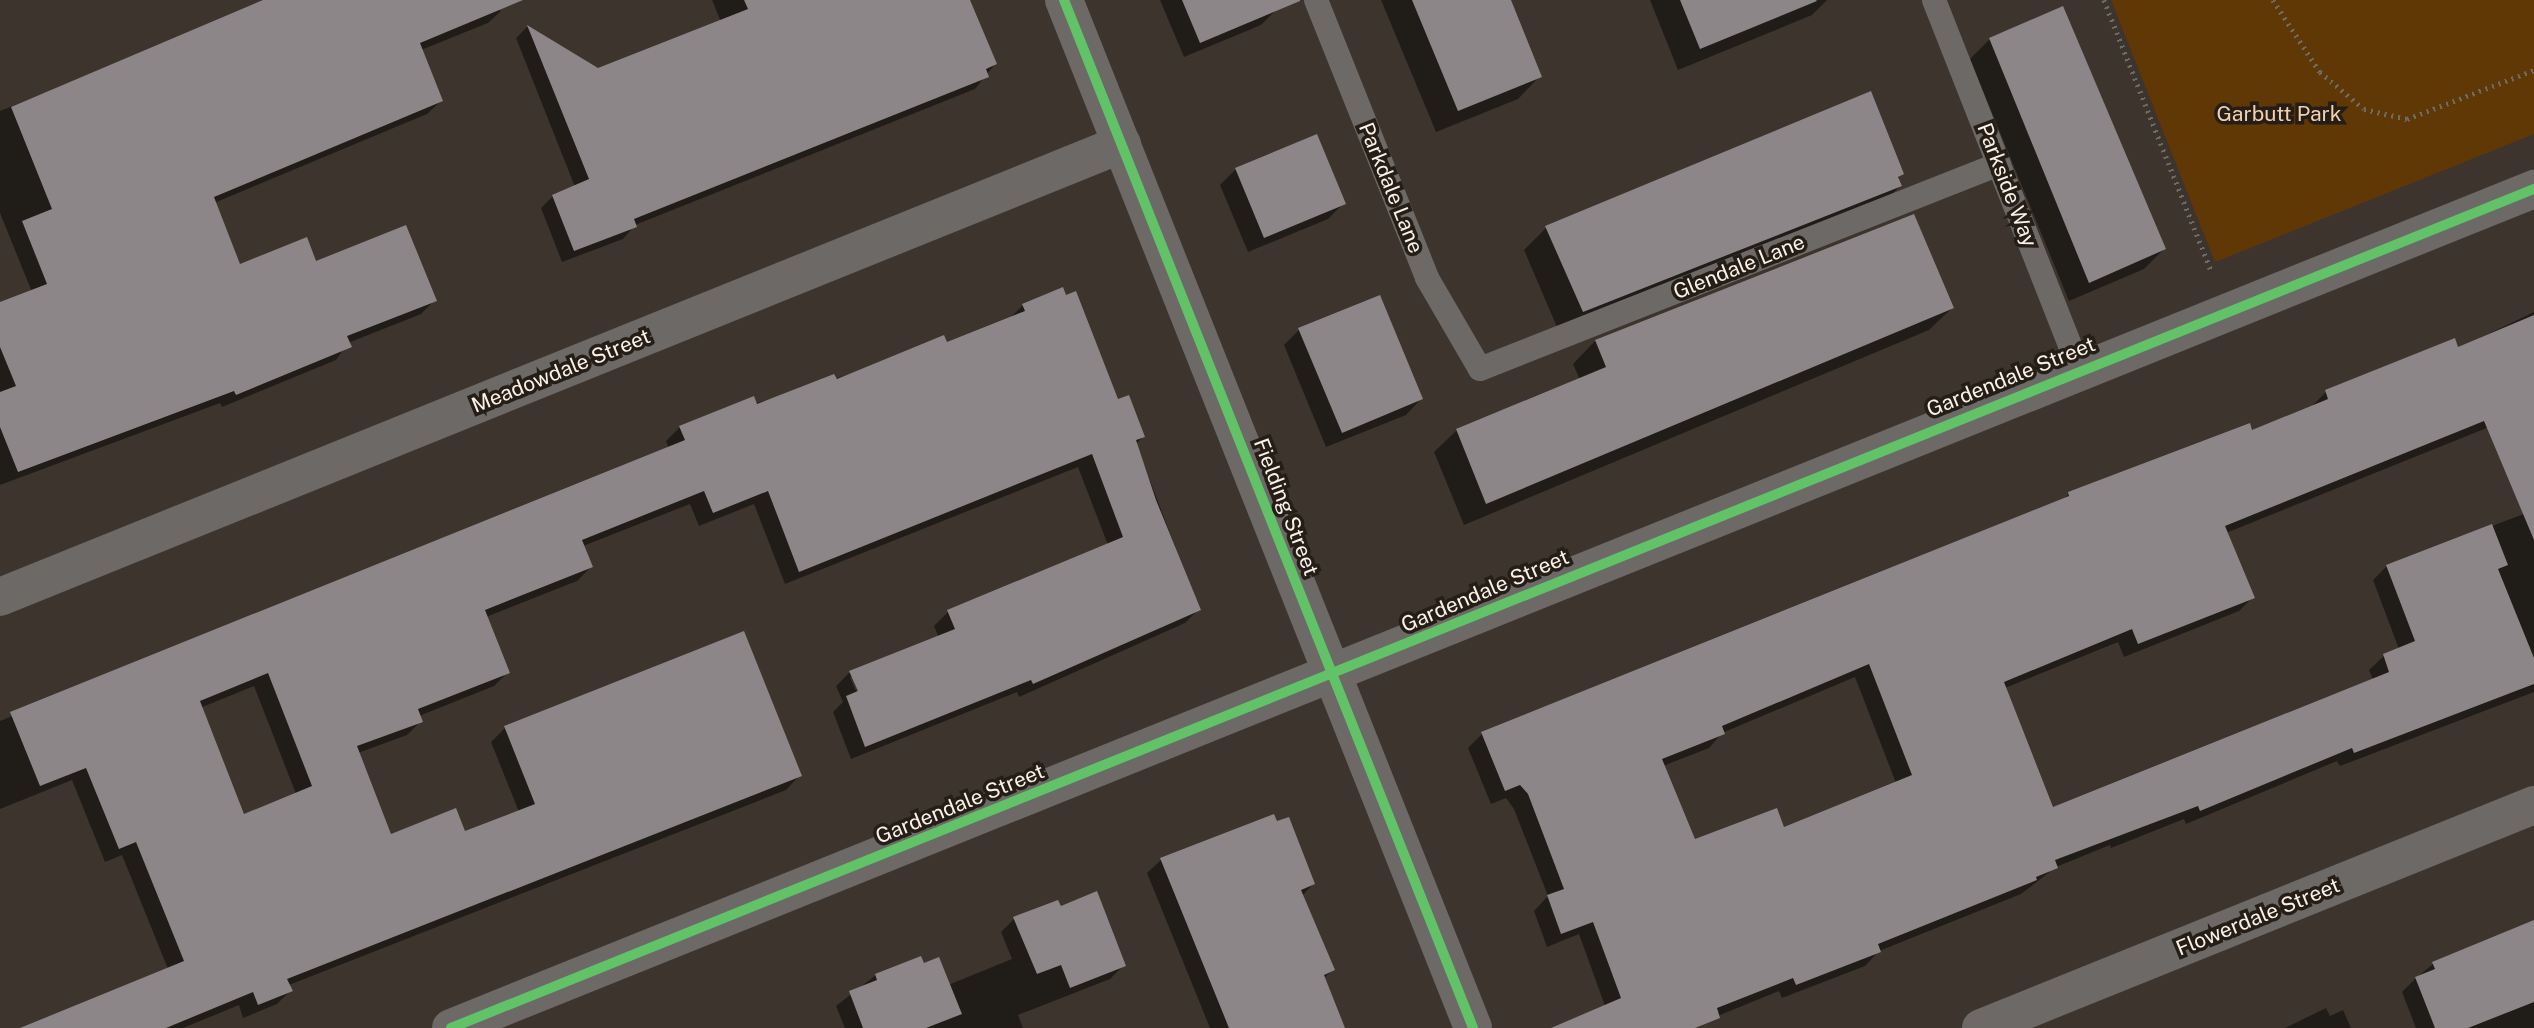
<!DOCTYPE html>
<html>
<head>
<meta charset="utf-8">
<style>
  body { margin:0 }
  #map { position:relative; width:2534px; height:1028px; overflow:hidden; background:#3d352d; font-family:"Public Sans",sans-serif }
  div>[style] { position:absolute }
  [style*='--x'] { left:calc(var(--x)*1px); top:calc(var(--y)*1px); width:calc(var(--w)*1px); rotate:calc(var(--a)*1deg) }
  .green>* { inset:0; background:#603806 }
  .shadow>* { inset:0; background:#0007 }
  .building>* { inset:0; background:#8c8688 }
  .path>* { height:4.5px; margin-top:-2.25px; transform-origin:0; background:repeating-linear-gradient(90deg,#6e6b67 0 2px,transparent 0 7px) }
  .lane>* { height:24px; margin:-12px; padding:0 12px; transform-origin:12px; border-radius:12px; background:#6c6966 }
  .street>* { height:38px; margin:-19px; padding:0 19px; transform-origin:19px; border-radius:19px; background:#6c6966 }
  .cycleway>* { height:10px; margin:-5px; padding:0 5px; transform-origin:5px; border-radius:5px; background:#61c268 }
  span { translate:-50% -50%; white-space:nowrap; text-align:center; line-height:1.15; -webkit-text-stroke:7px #251e17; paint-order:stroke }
  .park-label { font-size:21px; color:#f3d0af }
  .street-label { font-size:21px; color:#fbf1e8 }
</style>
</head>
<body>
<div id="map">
  <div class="green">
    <i style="clip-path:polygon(2111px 0,2534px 0,2534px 134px,2215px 262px)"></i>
  </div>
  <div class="shadow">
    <i style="clip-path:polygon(281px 0,485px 0,501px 11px,488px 23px,421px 50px,441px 101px,427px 114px,214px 203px,239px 267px,315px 263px,435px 300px,421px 314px,348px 343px,336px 360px,222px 407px,220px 403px,0 485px,0 304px,32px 292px,0 213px,0 111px)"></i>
    <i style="clip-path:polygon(712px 0,968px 0,995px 64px,975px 89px,635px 225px,623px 239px,562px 262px,541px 208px,553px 196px,575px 187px,516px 38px,527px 27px,598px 69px,721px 22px)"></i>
    <i style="clip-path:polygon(1160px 0,1273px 0,1277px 9px,1261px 25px,1184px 57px)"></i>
    <i style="clip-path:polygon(1381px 0,1509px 0,1540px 76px,1518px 99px,1436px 132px)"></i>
    <i style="clip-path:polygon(1650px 0,1827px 0,1812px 15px,1678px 70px)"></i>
    <i style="clip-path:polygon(1990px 39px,2164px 249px,2144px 269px,2069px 301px,1970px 59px)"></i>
    <i style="clip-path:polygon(1236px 169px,1343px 204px,1328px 219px,1248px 252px,1220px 185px)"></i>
    <i style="clip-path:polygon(1902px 174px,1897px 179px,1900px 186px,1878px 208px,1560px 334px,1524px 250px,1546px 228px)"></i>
    <i style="clip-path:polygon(1913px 216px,1952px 308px,1929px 330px,1464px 525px,1434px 452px,1457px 430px,1580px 380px,1573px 364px,1595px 341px)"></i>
    <i style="clip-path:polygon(evenodd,1023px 305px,1117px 401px,1143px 437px,1136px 444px,1199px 609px,1185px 623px,1019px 697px,1017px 692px,851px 759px,833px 712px,843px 702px,836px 686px,850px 672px,939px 638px,934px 626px,948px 612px,1108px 545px,1078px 467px,785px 584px,754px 504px,699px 526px,690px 504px,583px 546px,591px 567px,577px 581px,486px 617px,508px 672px,494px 686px,419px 716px,421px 721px,407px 735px,358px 753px,390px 837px,464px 833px,519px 812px,491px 742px,505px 728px,743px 634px,800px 775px,786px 790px,289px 985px,291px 990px,277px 1004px,243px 1018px,239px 1005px,183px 1028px,21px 1028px,168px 969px,122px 855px,105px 862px,72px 780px,0 809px,0 721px,669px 449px,666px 441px,680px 427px,946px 344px,1009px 319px,1023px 305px,850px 677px,854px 677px,863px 699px,860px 700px,850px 677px,1023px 305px,254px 686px,296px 794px,243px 816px,200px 708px,254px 686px)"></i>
    <i style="clip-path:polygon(evenodd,2534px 312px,2534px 409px,2226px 533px,2253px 597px,2239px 611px,2124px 657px,2118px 642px,2005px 688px,2052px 810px,2373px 680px,2369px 670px,2384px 656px,2399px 649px,2373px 580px,2387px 566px,2534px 510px,2534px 692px,2340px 766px,2337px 761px,2186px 824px,2184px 819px,2111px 848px,2110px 845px,2056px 867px,2021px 894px,1879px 951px,1865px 966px,1782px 998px,1779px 991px,1688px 1028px,1576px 1028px,1605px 1006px,1579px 934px,1547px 947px,1534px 911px,1548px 896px,1514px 809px,1506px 798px,1491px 804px,1468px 748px,1482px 734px,2062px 501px,2069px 494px,2251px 432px,2312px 406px,2326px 392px,2457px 349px,2534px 312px,1855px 677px,1896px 783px,1783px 829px,1694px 841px,1663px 766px,1709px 748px,1722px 733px,1855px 677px)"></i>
    <i style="clip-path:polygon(1299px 330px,1421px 399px,1406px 415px,1326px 447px,1284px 345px)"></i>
    <i style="clip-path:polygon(1273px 817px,1313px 884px,1302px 896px,1333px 969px,1323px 979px,1343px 1028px,1210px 1028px,1147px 873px,1161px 860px)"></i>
    <i style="clip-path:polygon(1060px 908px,1124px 965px,1110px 979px,1018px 1015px,1023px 1028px,845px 1028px,836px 1006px,876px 975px,923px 965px,948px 985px,1012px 959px,1001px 932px,1014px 919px)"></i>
    <i style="clip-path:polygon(2534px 922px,2534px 1028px,2416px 1028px,2402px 992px,2416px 978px,2433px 964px)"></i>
    <i style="clip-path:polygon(2326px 1008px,2330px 1016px,2343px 1010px,2351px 1028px,2285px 1028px)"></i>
  </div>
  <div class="building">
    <i style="clip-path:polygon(263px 0,523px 0,420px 43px,443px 101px,214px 197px,240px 264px,307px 237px,316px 261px,406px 225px,437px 301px,347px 336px,352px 347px,236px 395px,234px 391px,18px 472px,0 427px,0 392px,16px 386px,0 347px,0 302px,47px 284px,22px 221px,52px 209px,11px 107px)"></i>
    <i style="clip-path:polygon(744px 0,970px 0,997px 64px,986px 69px,989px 77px,634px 219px,637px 227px,574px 251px,552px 195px,589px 179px,527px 25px,598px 68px,748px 9px)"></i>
    <i style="clip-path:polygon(1182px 0,1300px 0,1300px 1px,1200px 43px)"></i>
    <i style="clip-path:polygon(1412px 0,1511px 0,1542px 77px,1458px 111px)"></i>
    <i style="clip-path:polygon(1680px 0,1816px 0,1817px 1px,1700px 49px)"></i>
    <i style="clip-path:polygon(2063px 6px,2166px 249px,2089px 283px,1989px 38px)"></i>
    <i style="clip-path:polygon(1871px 91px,1904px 174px,1898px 177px,1902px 186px,1583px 312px,1545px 226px)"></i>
    <i style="clip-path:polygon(1317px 134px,1346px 204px,1264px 238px,1235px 168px)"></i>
    <i style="clip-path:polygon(1914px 214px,1954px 308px,1486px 504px,1456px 429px,1606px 367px,1595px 340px)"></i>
    <i style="clip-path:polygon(evenodd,1063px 287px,1066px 295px,1076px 291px,1118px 399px,1129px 395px,1145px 437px,1136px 440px,1156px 500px,1201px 610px,1033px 684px,1031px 680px,865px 747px,846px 696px,858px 691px,849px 671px,955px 629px,947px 610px,1123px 537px,1092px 454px,799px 572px,768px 491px,713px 513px,704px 491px,582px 540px,593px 567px,485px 610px,510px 673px,418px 709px,423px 722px,357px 746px,391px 834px,456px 808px,465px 831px,535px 804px,504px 726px,744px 631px,802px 776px,287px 979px,293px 991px,258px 1005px,253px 992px,166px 1028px,20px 1028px,184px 961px,136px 842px,119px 849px,86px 768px,40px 786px,10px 712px,685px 440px,679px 426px,754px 396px,757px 404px,834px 374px,837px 379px,944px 335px,947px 342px,1025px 311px,1022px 304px,1063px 287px,268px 673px,312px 786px,244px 814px,200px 701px,268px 673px)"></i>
    <i style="clip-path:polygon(1380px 295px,1423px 399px,1342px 433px,1298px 328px)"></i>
    <i style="clip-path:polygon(evenodd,2534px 315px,2534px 540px,2484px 421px,2225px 526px,2255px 598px,2138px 644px,2132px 629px,2004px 682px,2053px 807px,2389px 672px,2383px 654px,2415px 641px,2386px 565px,2492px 524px,2508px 565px,2498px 569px,2534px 658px,2534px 684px,2354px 753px,2352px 748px,2200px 811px,2198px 806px,2055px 860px,2058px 868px,2036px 877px,2037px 880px,1878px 944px,1881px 952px,1796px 985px,1793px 978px,1717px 1008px,1720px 1018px,1695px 1028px,1551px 1028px,1621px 998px,1593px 922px,1561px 934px,1547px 895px,1564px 889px,1528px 794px,1520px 785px,1505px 791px,1481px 732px,2069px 496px,2068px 492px,2250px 423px,2252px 430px,2328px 399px,2325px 390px,2455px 338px,2458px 347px,2534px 315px,1869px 664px,1912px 775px,1784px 827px,1777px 808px,1695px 839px,1662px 759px,1725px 734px,1722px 726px,1869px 664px)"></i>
    <i style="clip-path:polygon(1274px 814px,1277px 821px,1289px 817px,1315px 884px,1301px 890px,1335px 970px,1324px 975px,1345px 1028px,1229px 1028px,1160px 858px)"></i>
    <i style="clip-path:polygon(1097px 891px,1126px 966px,1070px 988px,1061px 965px,1037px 974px,1013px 917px,1058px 900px,1061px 906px)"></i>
    <i style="clip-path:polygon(2534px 920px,2534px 1002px,2468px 1028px,2435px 1028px,2415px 977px,2435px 969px,2432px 962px)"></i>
    <i style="clip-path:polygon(921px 956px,924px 963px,939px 957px,962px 1014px,926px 1028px,863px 1028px,849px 991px,877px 980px,875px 974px)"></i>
  </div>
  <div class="path">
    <i style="--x:2104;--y:0;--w:290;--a:68.4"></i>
    <i style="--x:2273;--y:0;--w:86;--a:56.9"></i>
    <i style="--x:2320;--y:72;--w:57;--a:40.1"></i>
    <i style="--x:2364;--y:109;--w:44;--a:13.1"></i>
    <i style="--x:2407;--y:119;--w:136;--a:-21.1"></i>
  </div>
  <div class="lane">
    <i style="--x:1316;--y:0;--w:299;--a:68.2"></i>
    <i style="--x:1427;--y:278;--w:105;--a:59.8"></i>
    <i style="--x:1480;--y:369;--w:558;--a:-21.55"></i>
    <i style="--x:1934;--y:0;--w:399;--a:68.5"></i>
  </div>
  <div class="street">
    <i style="--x:1064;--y:0;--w:1106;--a:68.3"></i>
    <i style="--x:0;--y:597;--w:1210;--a:-21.99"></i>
    <i style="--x:451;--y:1028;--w:2246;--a:-21.94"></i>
    <i style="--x:1981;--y:1028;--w:596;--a:-21.96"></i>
  </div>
  <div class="cycleway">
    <i style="--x:1064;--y:0;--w:1106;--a:68.3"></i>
    <i style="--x:451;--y:1028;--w:2246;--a:-21.94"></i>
  </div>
  <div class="park-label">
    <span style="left:2279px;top:114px">Garbutt Park</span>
  </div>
  <div class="street-label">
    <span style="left:2007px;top:185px;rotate:69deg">Parkside Way</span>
    <span style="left:1391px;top:188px;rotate:68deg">Parkdale Lane</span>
    <span style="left:1739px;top:267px;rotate:-22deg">Glendale Lane</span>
    <span style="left:561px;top:371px;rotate:-22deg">Meadowdale Street</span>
    <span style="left:2011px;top:377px;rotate:-22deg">Gardendale Street</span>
    <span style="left:1286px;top:507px;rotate:69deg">Fielding Street</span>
    <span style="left:1485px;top:591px;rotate:-23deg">Gardendale Street</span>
    <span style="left:960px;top:804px;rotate:-22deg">Gardendale Street</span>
    <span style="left:2258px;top:917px;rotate:-22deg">Flowerdale Street</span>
  </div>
</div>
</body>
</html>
